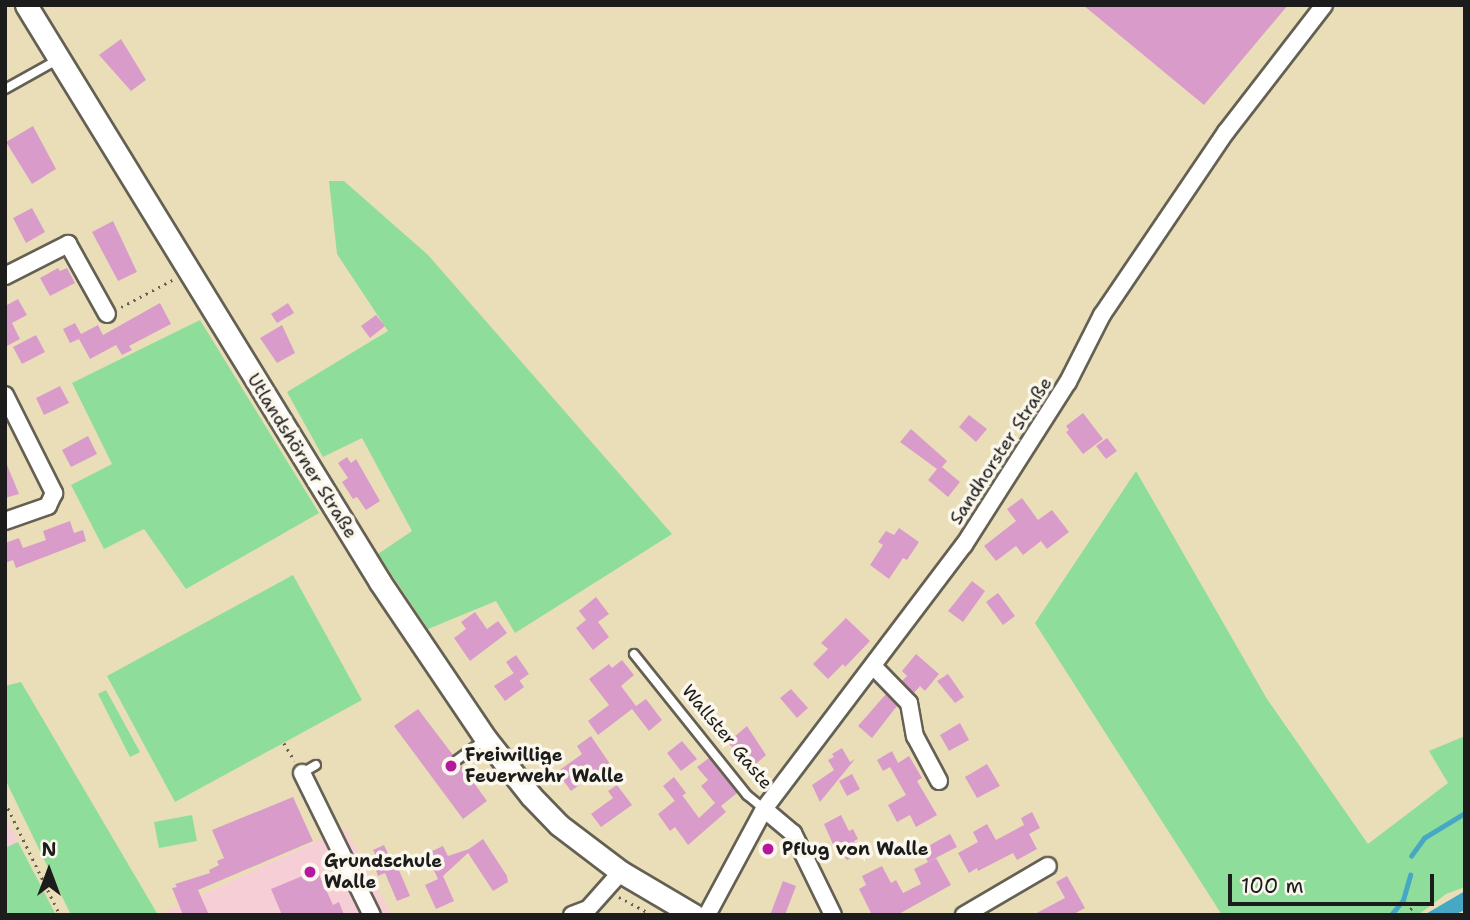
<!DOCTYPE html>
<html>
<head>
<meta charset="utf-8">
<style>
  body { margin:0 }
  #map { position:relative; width:1470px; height:920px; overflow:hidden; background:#eadeb9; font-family:"Shantell Sans",sans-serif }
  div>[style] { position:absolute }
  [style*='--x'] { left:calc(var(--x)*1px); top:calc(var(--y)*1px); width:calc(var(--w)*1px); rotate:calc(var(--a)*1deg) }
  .built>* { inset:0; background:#f6cfd6 }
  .green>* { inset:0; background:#8edd9b }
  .water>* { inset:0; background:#47a8c6 }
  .stream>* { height:4.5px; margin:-2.25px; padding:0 2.25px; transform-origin:2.25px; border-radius:2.25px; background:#47a8c6 }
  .building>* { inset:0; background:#d99cca }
  .path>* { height:2.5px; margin-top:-1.25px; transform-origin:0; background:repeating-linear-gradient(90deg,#646053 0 2px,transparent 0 7px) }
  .roads { filter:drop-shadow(2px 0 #646053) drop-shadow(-2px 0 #646053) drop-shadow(0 2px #646053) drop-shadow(0 -2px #646053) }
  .lane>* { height:8px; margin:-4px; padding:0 4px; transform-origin:4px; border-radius:4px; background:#fff }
  .street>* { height:16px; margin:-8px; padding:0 8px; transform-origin:8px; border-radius:8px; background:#fff }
  .secondary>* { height:21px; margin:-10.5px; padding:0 10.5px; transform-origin:10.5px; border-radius:10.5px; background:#fff }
  .dots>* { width:19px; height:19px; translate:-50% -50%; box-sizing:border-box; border:4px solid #fbf7ec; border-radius:50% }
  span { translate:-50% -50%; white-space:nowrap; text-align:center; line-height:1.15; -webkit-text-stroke:7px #fbf7ec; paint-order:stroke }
  .street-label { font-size:18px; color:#1c1c1c }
  .poi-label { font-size:18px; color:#1c1c1c; font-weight:700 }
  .left { translate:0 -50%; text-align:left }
  .frame { position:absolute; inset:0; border:7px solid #1c1c1c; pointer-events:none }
  .north { position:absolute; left:14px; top:836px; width:70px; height:70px; -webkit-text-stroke:5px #fbf7ec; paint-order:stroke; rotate:0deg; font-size:19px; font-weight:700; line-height:28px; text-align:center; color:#1c1c1c }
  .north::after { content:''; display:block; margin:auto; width:24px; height:32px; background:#1c1c1c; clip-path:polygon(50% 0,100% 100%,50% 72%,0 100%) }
  .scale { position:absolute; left:1228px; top:874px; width:206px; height:32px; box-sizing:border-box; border:4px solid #1c1c1c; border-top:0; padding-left:9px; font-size:21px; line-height:24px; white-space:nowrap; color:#1c1c1c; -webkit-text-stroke:5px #fbf7ec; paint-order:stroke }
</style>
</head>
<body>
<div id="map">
  <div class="built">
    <i style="clip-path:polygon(5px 815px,18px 842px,5px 848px)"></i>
    <i style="clip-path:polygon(345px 828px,392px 915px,159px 915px)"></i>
  </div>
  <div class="green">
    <i style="clip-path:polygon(329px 181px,344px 181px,428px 255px,672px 534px,515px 633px,496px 601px,428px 629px,378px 554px,412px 531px,362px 438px,323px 457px,287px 392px,388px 331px,337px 254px)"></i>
    <i style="clip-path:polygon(200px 320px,319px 513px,186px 589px,144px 529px,104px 549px,71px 485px,112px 464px,72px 383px)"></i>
    <i style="clip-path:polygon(1136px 471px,1267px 699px,1368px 844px,1448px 783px,1429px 751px,1465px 736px,1465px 887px,1446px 894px,1418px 915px,1222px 915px,1035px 623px)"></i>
    <i style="clip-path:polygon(293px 575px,362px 700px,175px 802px,107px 676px)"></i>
    <i style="clip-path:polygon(21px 682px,158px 915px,71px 915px,5px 779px,5px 686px)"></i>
    <i style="clip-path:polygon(106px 690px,140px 752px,130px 757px,98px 694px)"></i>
    <i style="clip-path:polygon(192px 815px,197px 841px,159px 848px,154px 822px)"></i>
    <i style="clip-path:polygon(18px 842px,56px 915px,5px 915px,5px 848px)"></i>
  </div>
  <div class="water">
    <i style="clip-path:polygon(1465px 891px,1465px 910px,1454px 915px,1424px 915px)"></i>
  </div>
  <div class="stream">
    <i style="--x:1411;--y:856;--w:22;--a:-54"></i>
    <i style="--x:1424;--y:838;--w:48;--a:-31.4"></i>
    <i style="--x:1391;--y:915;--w:19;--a:-51"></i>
    <i style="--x:1403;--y:900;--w:26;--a:-74"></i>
  </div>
  <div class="building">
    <i style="clip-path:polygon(1083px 5px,1288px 5px,1204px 105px)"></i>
    <i style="clip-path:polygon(121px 39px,146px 80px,131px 91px,99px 55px)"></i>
    <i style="clip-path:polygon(33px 126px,56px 169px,32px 184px,6px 142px)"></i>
    <i style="clip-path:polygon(32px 208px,45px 232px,26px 243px,13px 218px)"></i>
    <i style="clip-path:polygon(113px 221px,137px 272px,118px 281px,92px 232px)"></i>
    <i style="clip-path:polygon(58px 268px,60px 271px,67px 268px,75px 283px,50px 296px,40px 278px)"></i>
    <i style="clip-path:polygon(18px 299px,27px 315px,12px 323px,20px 339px,5px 347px,5px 306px)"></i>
    <i style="clip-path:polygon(160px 303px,171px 324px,129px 346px,132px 350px,122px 355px,116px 345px,90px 359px,79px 339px,70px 343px,63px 329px,75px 323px,81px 334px,98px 325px,103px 335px)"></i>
    <i style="clip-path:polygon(288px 303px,294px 313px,277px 323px,271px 314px)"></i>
    <i style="clip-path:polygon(376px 315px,385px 326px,370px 338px,361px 326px)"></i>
    <i style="clip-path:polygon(282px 325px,295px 353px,277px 363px,260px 338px)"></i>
    <i style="clip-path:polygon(36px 335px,45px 352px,22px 364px,13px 347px)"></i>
    <i style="clip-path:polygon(60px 386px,69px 403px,44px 415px,36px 398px)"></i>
    <i style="clip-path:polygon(1083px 413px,1103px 439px,1083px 454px,1066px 432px,1069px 430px,1066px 426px)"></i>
    <i style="clip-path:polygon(969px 415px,987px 429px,976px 442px,959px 427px)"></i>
    <i style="clip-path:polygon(911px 429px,947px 461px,942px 467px,960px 482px,948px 497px,928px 480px,937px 469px,900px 442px)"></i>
    <i style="clip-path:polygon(88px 436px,97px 454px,71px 467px,62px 450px)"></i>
    <i style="clip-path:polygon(1107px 438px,1117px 451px,1106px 459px,1096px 446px)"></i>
    <i style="clip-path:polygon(347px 457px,351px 463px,356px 459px,380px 501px,366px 510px,357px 497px,353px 499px,342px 482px,348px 478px,338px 463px)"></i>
    <i style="clip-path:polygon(5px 460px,19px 494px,5px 498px)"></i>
    <i style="clip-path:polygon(1022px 498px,1038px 520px,1052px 510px,1069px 532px,1047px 549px,1041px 541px,1023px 555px,1016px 546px,996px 561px,984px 546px,1016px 521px,1007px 509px)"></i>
    <i style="clip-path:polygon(70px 521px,74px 533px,83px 530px,86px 541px,16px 568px,13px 560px,5px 563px,5px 543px,19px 538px,23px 548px,46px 540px,43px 531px)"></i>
    <i style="clip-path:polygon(899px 528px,919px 542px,907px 560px,903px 558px,889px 579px,870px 565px,883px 545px,878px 542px,886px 531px,894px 535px)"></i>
    <i style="clip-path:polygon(972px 581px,985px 591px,963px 622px,948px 611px)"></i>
    <i style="clip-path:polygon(998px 593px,1015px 616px,1003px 625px,986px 602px)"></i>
    <i style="clip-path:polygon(596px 597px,609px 614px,598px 622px,609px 637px,593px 650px,576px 628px,586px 620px,579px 611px)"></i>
    <i style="clip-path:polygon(475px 612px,487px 629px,498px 621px,507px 633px,470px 661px,454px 638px,466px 629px,461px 622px)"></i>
    <i style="clip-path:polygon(846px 618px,870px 641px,845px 667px,843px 664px,828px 679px,813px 664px,828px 649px,821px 643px)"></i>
    <i style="clip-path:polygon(916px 654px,939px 674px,925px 691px,920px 686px,914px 693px,902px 681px,907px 676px,902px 671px)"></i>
    <i style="clip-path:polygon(516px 655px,529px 674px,519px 681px,506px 662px)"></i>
    <i style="clip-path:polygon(622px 660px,634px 675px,621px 686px,636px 706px,646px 699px,662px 720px,649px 731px,632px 709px,598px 735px,588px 721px,609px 705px,589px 679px,609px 664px,612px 668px)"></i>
    <i style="clip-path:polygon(514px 673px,524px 687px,505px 701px,494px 686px)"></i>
    <i style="clip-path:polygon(948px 674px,964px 697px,955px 703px,937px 681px)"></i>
    <i style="clip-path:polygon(791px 689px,808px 708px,797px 718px,780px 698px)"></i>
    <i style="clip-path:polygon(886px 694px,897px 706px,872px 738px,858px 726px)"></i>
    <i style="clip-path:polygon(418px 709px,453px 755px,452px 764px,461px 765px,487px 801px,463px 819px,394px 726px)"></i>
    <i style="clip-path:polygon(960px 723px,969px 740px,949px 751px,940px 735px)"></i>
    <i style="clip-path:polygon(747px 726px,766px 755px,750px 769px,728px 742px)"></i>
    <i style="clip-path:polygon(591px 736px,612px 767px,604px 773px,601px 769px,571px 791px,557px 772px,582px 754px,577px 746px)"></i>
    <i style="clip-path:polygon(682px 741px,697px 759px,681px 771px,667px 753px)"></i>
    <i style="clip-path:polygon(842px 748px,850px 762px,855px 759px,820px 802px,812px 785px,834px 770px,828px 760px,834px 757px,832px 754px)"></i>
    <i style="clip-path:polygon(892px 751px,898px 763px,909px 756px,922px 778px,917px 781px,937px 815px,916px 827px,910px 815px,897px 822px,888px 805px,906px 795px,890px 767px,883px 771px,877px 760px)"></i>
    <i style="clip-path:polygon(709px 758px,737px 793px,721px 806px,726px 812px,688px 845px,675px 827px,670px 831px,658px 814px,682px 795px,699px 818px,715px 803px,701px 786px,708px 780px,697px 767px)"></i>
    <i style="clip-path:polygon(987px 764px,1000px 786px,977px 798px,965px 777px)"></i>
    <i style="clip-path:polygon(852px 774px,860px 789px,847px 796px,839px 781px)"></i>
    <i style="clip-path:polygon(674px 777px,686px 793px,675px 801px,663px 786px)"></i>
    <i style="clip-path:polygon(617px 785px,632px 805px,601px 827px,591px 814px,613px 798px,608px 791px)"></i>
    <i style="clip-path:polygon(293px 797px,313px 841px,198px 890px,209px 915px,183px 915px,172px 888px,177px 887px,175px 884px,210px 873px,209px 870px,219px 865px,217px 861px,224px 858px,212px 830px)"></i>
    <i style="clip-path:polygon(1032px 812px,1040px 828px,1029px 834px,1037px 849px,1017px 860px,1013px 853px,978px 871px,977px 868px,969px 873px,958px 853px,978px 842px,973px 832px,987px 824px,996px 840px,1024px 825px,1021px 818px)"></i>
    <i style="clip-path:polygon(841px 815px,849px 831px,853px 829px,858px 839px,854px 841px,861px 853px,847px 860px,837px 848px,835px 849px,824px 824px)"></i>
    <i style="clip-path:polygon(950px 834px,957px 847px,928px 862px,921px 850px)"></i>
    <i style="clip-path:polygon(483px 839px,507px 876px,508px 882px,493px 891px,468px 853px,443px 876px,454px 901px,436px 909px,425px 885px,438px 879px,431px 864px,435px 862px,430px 852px,443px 846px,448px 856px,469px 849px)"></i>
    <i style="clip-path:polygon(384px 845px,390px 858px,393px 856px,410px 896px,397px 901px,385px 873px,378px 876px,374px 865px,379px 862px,373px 850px)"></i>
    <i style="clip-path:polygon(936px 858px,951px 885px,897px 915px,872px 915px,859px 889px,866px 885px,862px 876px,882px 866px,891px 883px,896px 880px,903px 893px,921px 884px,914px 869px)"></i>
    <i style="clip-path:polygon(317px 870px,333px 905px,339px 902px,344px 915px,282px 915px,271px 889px)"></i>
    <i style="clip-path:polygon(1067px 876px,1085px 908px,1072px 915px,1033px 915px,1065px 898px,1056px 882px)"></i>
    <i style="clip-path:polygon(783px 881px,796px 886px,785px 915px,770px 915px)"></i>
  </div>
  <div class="path">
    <i style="--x:121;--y:307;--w:60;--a:-27.8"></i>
    <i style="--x:284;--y:743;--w:21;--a:59"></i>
    <i style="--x:5;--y:802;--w:126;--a:64"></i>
    <i style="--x:619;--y:897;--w:38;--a:28"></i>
    <i style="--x:1406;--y:915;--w:11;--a:-52"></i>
  </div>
  <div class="roads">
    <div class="lane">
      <i style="--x:5;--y:89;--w:60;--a:-29.1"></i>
      <i style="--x:634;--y:654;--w:181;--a:51.3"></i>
      <i style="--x:747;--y:795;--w:22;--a:39"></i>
      <i style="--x:457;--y:760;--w:36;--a:-36"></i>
      <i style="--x:302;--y:773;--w:16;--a:-30"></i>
    </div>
    <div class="street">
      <i style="--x:5;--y:276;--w:71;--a:-26.9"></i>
      <i style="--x:68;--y:244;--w:80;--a:60.9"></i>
      <i style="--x:5;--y:395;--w:110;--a:63.4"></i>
      <i style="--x:54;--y:493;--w:14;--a:115"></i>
      <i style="--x:48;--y:506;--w:46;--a:160.8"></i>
      <i style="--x:874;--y:667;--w:50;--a:45.8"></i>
      <i style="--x:909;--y:703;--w:34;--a:80"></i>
      <i style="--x:915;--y:736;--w:51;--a:61.9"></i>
      <i style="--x:302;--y:773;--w:158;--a:63.8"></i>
      <i style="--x:764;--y:809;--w:38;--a:40"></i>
      <i style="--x:793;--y:833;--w:91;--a:64"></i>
      <i style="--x:572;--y:915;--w:17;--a:-21"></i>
      <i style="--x:588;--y:909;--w:50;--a:-48.3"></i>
      <i style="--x:707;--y:915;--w:120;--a:-61.7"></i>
      <i style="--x:764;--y:809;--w:331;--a:-52.9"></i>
      <i style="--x:964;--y:545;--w:193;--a:-57.5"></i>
      <i style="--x:1068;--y:382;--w:75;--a:-63.1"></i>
      <i style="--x:1102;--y:315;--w:221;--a:-55.9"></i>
      <i style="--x:1226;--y:132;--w:160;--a:-52.3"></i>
      <i style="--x:964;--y:915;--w:97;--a:-30.3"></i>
    </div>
    <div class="secondary">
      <i style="--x:26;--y:5;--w:677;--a:58.47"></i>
      <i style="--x:380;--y:582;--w:189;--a:56"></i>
      <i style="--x:486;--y:739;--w:73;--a:51.7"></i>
      <i style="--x:531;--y:796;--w:40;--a:46"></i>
      <i style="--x:559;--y:825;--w:78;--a:37.2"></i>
      <i style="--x:621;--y:872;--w:85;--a:30.5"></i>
    </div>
  </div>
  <div class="dots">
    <i style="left:451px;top:766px;background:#b5179e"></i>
    <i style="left:768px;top:849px;background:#b5179e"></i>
    <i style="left:310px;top:872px;background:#b5179e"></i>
  </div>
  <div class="street-label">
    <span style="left:1001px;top:451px;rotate:-57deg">Sandhorster Straße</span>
    <span style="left:302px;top:456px;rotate:58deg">Utlandshörner Straße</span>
    <span style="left:727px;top:737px;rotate:50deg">Wallster Gaste</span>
  </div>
  <div class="poi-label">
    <span class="left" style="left:465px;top:766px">Freiwillige<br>Feuerwehr Walle</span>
    <span class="left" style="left:782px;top:849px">Pflug von Walle</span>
    <span class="left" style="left:324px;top:872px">Grundschule<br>Walle</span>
  </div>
  <div class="frame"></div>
  <div class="north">N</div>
  <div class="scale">100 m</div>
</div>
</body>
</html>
